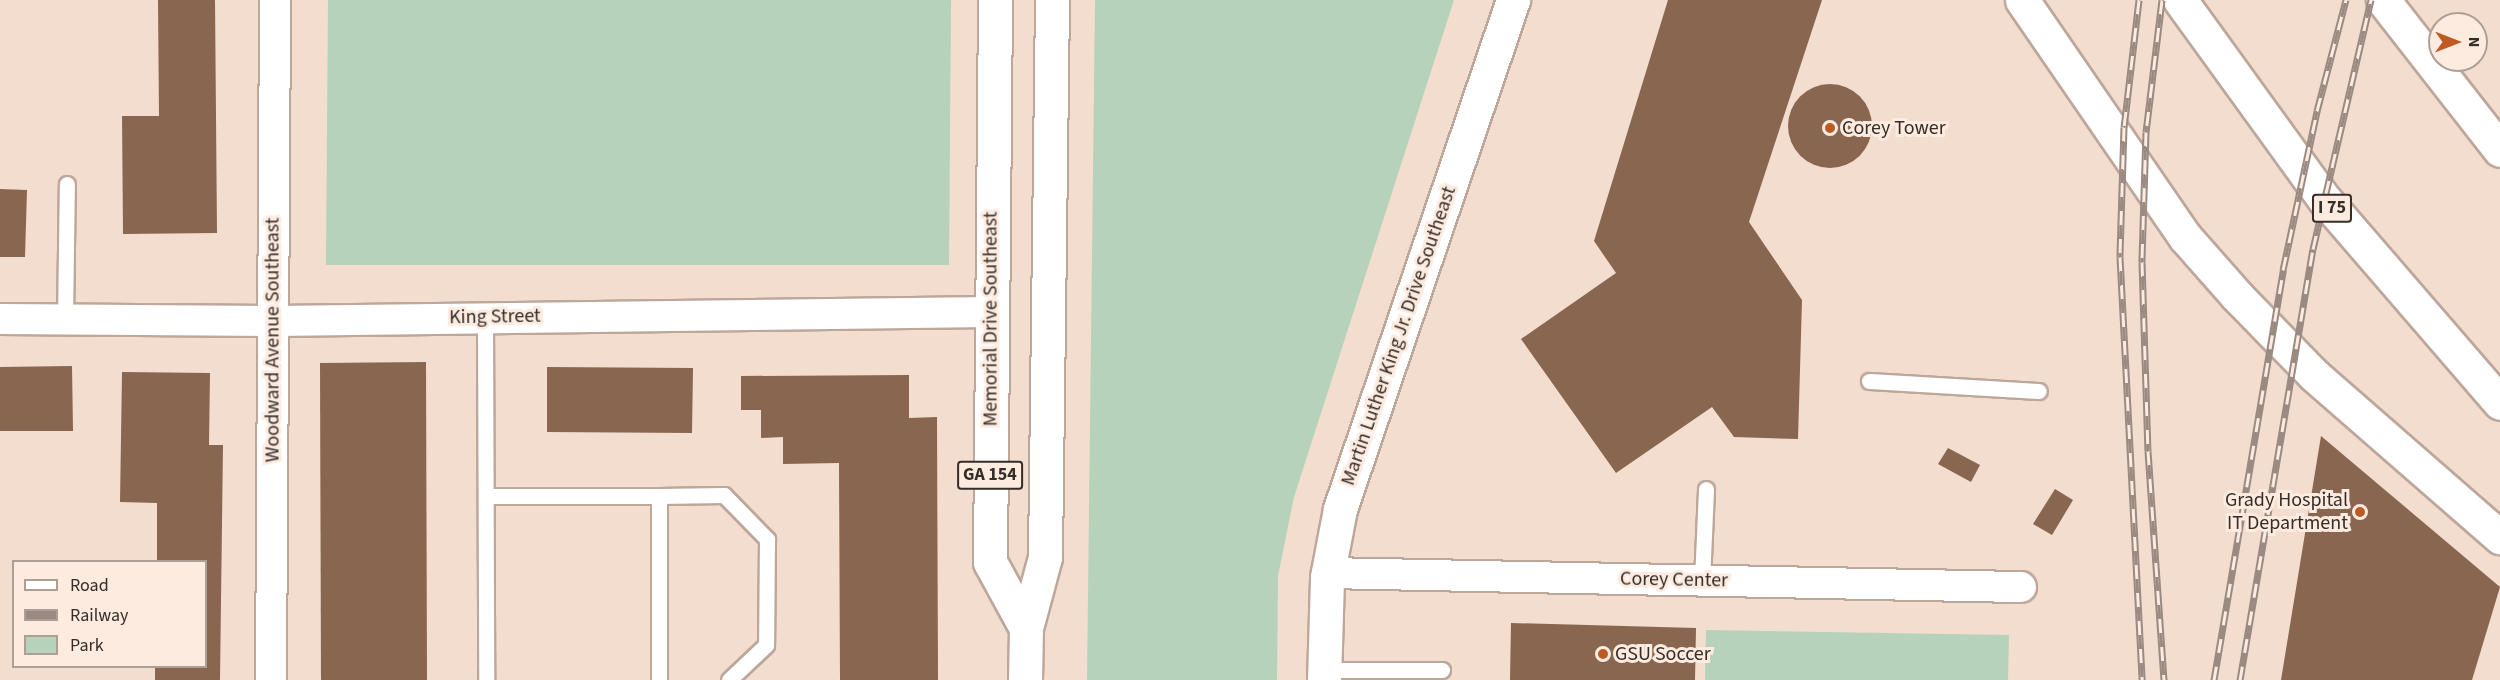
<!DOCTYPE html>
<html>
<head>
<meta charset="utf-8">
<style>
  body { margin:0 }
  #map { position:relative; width:2500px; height:680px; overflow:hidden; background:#f3ddcf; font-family:"Source Sans 3",sans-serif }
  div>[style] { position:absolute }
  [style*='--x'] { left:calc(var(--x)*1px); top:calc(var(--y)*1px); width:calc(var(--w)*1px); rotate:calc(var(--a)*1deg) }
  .green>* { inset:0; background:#b6d2bb }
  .building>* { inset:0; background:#88664f }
  .round { border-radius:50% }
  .roads { filter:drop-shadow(2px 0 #bca79a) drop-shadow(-2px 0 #bca79a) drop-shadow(0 2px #bca79a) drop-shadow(0 -2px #bca79a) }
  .service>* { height:15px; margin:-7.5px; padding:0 7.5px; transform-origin:7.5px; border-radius:7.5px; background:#fff }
  .minor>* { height:30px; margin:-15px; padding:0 15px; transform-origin:15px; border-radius:15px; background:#fff }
  .secondary>* { height:33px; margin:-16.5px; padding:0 16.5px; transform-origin:16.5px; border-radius:16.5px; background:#fff }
  .primary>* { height:33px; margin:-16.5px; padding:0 16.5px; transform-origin:16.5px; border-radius:16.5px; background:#fff }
  .motorway>* { height:33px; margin:-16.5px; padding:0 16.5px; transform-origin:16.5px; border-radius:16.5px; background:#fff }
  .rail>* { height:7px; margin-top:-3.5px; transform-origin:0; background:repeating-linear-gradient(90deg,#fdebe0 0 14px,#9a8a81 0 28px); box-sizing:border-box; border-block:2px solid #9a8a81 }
  .dots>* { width:16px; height:16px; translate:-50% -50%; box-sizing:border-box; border:3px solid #fdebe0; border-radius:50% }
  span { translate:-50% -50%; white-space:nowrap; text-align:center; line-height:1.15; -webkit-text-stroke:6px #fdebe0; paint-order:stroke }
  .shield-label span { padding:2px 4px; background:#fdebe0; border:2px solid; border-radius:4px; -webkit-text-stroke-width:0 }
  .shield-label { font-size:18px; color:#352d28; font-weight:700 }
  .poi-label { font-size:20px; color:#352d28 }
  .left { translate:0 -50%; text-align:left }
  .right { translate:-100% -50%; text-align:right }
  .street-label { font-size:20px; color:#352d28 }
  .legend { position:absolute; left:12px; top:560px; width:195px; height:108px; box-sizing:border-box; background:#fdebe0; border:2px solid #ad9f96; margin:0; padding:8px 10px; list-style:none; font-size:18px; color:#352d28 }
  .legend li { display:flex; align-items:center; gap:12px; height:30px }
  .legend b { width:30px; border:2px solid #ad9f96 }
  .north { position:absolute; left:2428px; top:12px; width:60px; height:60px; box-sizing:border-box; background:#fdebe0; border:2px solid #ad9f96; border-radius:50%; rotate:90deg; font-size:16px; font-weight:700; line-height:24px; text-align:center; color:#352d28 }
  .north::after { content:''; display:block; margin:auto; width:21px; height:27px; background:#be5a24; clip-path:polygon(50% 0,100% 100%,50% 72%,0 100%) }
</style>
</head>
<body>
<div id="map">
  <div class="green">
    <i style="clip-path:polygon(328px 0,951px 0,949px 265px,326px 265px)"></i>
    <i style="clip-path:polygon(1095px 0,1454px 0,1294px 497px,1278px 576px,1277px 680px,1087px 680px)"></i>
    <i style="clip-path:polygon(1706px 630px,2009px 635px,2008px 680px,1705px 680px)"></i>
  </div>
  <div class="building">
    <i style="clip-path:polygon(158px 0,215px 0,217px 233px,123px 234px,122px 116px,159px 116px)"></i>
    <i style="clip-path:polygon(1668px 0,1822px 0,1749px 222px,1802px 300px,1798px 439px,1734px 437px,1712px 407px,1616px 473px,1521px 339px,1616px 273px,1594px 241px)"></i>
    <i class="round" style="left:1788px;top:84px;width:84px;height:84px"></i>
    <i style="clip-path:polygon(0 189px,27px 190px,25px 257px,0 257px)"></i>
    <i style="clip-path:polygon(426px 362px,427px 680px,321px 680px,320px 363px)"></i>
    <i style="clip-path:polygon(72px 366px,73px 431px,0 431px,0 367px)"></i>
    <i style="clip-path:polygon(547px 367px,693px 368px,692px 433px,547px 432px)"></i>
    <i style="clip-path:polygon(122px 372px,210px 373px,209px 445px,223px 445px,220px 680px,155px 680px,155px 666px,206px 666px,206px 562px,157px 562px,157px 503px,120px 502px)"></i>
    <i style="clip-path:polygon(909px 375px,909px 418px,937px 417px,938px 680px,840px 680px,839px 463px,783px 464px,783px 437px,761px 438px,761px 410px,741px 410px,741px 376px)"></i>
    <i style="clip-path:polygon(2321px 436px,2500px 587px,2472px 680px,2281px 680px)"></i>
    <i style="clip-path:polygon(1948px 448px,1980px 465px,1971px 482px,1938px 464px)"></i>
    <i style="clip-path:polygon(2055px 489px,2073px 500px,2052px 535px,2033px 524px)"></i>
    <i style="clip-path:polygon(1511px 623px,1696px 628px,1695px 680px,1510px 680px)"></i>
  </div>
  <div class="roads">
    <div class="service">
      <i style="--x:485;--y:317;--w:363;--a:89.8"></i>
      <i style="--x:65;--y:319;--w:135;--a:-89.2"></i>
      <i style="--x:1869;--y:381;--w:170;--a:3.4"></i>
      <i style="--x:486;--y:496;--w:173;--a:0"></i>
      <i style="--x:659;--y:496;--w:184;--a:90"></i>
      <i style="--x:659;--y:496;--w:65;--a:-0.9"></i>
      <i style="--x:724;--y:495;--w:62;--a:45.7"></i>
      <i style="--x:767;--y:539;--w:106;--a:90.5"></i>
      <i style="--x:766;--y:645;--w:51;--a:136.6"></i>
      <i style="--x:1702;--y:581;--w:92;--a:-87.5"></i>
      <i style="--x:1324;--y:670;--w:118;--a:0"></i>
    </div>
    <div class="minor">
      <i style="--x:0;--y:319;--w:273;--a:0.4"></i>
      <i style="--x:273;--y:321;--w:717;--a:-0.72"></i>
      <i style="--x:1327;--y:573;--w:694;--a:1.16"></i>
      <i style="--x:271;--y:680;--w:680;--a:-89.66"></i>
    </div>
    <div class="secondary">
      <i style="--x:1324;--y:680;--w:103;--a:-88.3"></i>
      <i style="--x:1327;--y:577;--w:69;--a:-79.2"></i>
      <i style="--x:1340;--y:509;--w:538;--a:-71.23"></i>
    </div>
    <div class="primary">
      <i style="--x:995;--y:0;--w:562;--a:90.51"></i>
      <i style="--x:990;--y:562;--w:75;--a:61.4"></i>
      <i style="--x:1025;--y:680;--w:52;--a:-88.9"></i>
      <i style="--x:1026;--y:628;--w:73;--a:-75"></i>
      <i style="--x:1045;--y:557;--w:557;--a:-89.28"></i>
    </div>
    <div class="motorway">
      <i style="--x:2022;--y:0;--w:288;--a:55.5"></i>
      <i style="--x:2185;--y:237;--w:79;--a:48.6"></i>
      <i style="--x:2237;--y:296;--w:110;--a:45.7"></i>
      <i style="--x:2314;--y:375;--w:247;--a:41.1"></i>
      <i style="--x:2180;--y:0;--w:247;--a:54.1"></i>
      <i style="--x:2325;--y:200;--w:268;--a:49.2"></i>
      <i style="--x:2383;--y:0;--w:190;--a:52"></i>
    </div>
  </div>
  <div class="rail">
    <i style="--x:2139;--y:0;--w:128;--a:96.7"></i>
    <i style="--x:2124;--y:127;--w:130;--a:91.8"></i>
    <i style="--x:2120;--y:257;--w:424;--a:87"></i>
    <i style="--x:2162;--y:0;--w:133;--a:96.9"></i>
    <i style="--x:2146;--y:132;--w:130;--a:91.8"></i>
    <i style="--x:2142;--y:262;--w:189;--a:88.2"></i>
    <i style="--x:2148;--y:451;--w:230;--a:86"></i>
    <i style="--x:2214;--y:680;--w:416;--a:-80.4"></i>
    <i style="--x:2283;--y:270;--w:163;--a:-77.9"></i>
    <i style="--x:2317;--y:111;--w:115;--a:-75.4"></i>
    <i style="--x:2240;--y:680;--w:437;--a:-80.4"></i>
    <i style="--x:2313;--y:249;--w:256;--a:-76.9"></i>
  </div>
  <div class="dots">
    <i style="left:1830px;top:128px;background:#be5a24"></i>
    <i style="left:2360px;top:512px;background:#be5a24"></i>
    <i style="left:1603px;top:654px;background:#be5a24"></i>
  </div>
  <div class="shield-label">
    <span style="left:2332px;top:208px">I 75</span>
    <span style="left:990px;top:475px">GA 154</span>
  </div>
  <div class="poi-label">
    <span class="left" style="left:1842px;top:128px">Corey Tower</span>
    <span class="right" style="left:2348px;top:512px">Grady Hospital<br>IT Department</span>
    <span class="left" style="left:1615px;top:654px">GSU Soccer</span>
  </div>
  <div class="street-label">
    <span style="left:495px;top:317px;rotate:-1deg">King Street</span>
    <span style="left:991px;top:319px;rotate:-90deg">Memorial Drive Southeast</span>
    <span style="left:1399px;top:336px;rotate:-71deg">Martin Luther King Jr. Drive Southeast</span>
    <span style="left:273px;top:340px;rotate:-90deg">Woodward Avenue Southeast</span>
    <span style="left:1674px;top:580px;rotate:1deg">Corey Center</span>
  </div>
  <ul class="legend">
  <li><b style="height:8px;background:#fff"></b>Road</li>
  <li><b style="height:8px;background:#9a8a81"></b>Railway</li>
  <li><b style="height:16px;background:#b6d2bb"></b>Park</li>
  </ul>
  <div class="north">N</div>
</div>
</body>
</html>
